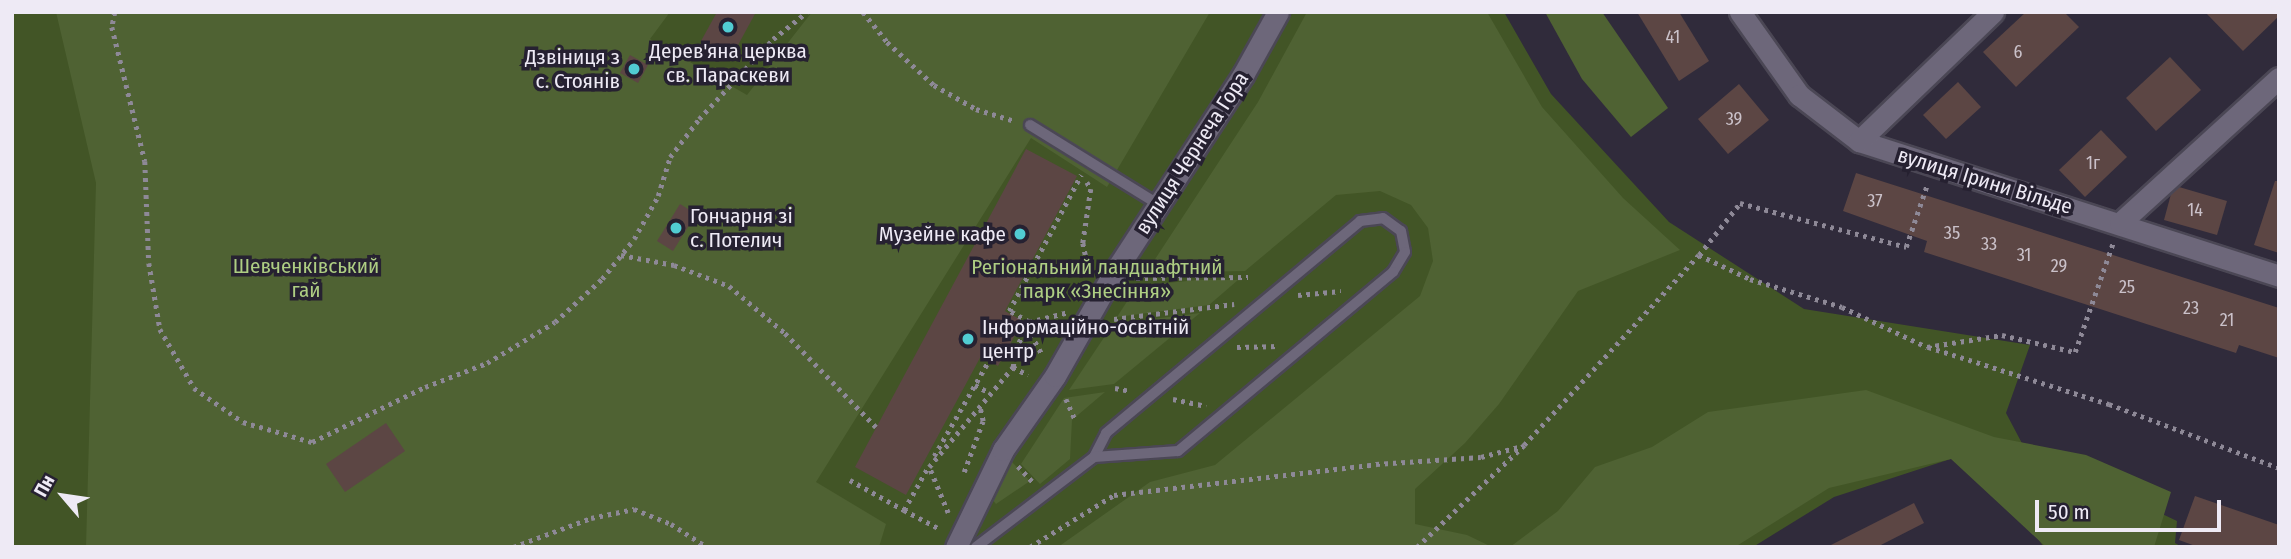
<!DOCTYPE html>
<html>
<head>
<meta charset="utf-8">
<style>
  body { margin:0 }
  #map { position:relative; width:2291px; height:559px; overflow:hidden; background:#302b3b; font-family:"Fira Sans Condensed",sans-serif }
  div>[style] { position:absolute }
  [style*='--x'] { left:calc(var(--x)*1px); top:calc(var(--y)*1px); width:calc(var(--w)*1px); rotate:calc(var(--a)*1deg) }
  .green>* { inset:0; background:#425526 }
  .forest>* { inset:0; background:#4f6233 }
  .building>* { inset:0; background:#5c4644 }
  .path>* { height:4.5px; margin-top:-2.25px; transform-origin:0; background:repeating-linear-gradient(90deg,#8e8997 0 3.5px,transparent 0 8.5px) }
  .roads { filter:drop-shadow(2px 0 #4b4755) drop-shadow(-2px 0 #4b4755) drop-shadow(0 2px #4b4755) drop-shadow(0 -2px #4b4755) }
  .lane>* { height:10px; margin:-5px; padding:0 5px; transform-origin:5px; border-radius:5px; background:#6d677a }
  .street>* { height:21px; margin:-10.5px; padding:0 10.5px; transform-origin:10.5px; border-radius:10.5px; background:#6d677a }
  .dots>* { width:19px; height:19px; translate:-50% -50%; box-sizing:border-box; border:4px solid #262131; border-radius:50% }
  span { translate:-50% -50%; white-space:nowrap; text-align:center; line-height:1.15; -webkit-text-stroke:7px #262131; paint-order:stroke }
  .number-label { font-size:18px; color:#cac1c9 }
  .number-label span { -webkit-text-stroke-width:0 }
  .poi-label { font-size:21px; color:#eeeaf5 }
  .right { translate:-100% -50%; text-align:right }
  .left { translate:0 -50%; text-align:left }
  .street-label { font-size:21px; color:#eeeaf5 }
  .park-label { font-size:21px; color:#aece83 }
  .frame { position:absolute; inset:0; border:14px solid #eeeaf5; pointer-events:none }
  .north { position:absolute; left:28px; top:461px; width:70px; height:70px; -webkit-text-stroke:5px #262131; paint-order:stroke; rotate:299deg; font-size:19px; font-weight:700; line-height:28px; text-align:center; color:#eeeaf5 }
  .north::after { content:''; display:block; margin:auto; width:24px; height:32px; background:#eeeaf5; clip-path:polygon(50% 0,100% 100%,50% 72%,0 100%) }
  .scale { position:absolute; left:2035px; top:500px; width:186px; height:32px; box-sizing:border-box; border:4px solid #eeeaf5; border-top:0; padding-left:9px; font-size:21px; line-height:24px; white-space:nowrap; color:#eeeaf5; -webkit-text-stroke:5px #262131; paint-order:stroke }
</style>
</head>
<body>
<div id="map">
  <div class="green">
    <i style="clip-path:polygon(12px 12px,1504px 12px,1551px 94px,1669px 222px,1804px 309px,2030px 345px,2006px 413px,2025px 449px,2177px 521px,2175px 543px,2182px 547px,2044px 547px,1972px 452px,1834px 497px,1753px 547px,12px 547px)"></i>
  </div>
  <div class="forest">
    <i style="clip-path:polygon(56px 12px,670px 12px,650px 39px,747px 95px,812px 12px,1210px 12px,1107px 187px,1031px 138px,816px 482px,886px 524px,879px 547px,86px 547px,96px 183px)"></i>
    <i style="clip-path:polygon(1307px 12px,1487px 12px,1542px 107px,1623px 198px,1680px 250px,1578px 291px,1499px 404px,1465px 443px,1415px 489px,1415px 524px,1467px 535px,1492px 547px,1058px 547px,1150px 482px,1215px 465px,1420px 296px,1433px 261px,1428px 228px,1411px 205px,1380px 191px,1336px 195px,1245px 271px,1146px 273px,1258px 102px)"></i>
    <i style="clip-path:polygon(1545px 12px,1602px 12px,1668px 108px,1631px 137px,1582px 79px)"></i>
    <i style="clip-path:polygon(1197px 280px,1238px 280px,1209px 305px,1117px 317px,1137px 286px)"></i>
    <i style="clip-path:polygon(1200px 313px,1114px 384px,1069px 390px,1113px 324px)"></i>
    <i style="clip-path:polygon(1866px 390px,1994px 437px,2086px 455px,2171px 492px,2154px 547px,2046px 547px,1951px 459px,1829px 488px,1735px 547px,1510px 547px,1558px 511px,1595px 467px,1652px 447px,1708px 412px)"></i>
    <i style="clip-path:polygon(1105px 392px,1072px 420px,1070px 459px,1040px 484px,1021px 464px,1064px 398px)"></i>
    <i style="clip-path:polygon(1011px 461px,1030px 481px,996px 504px,991px 498px)"></i>
  </div>
  <div class="building">
    <i style="clip-path:polygon(717px 12px,756px 12px,731px 58px,701px 41px)"></i>
    <i style="clip-path:polygon(1637px 12px,1679px 12px,1709px 61px,1679px 81px)"></i>
    <i style="clip-path:polygon(2026px 12px,2064px 12px,2079px 27px,2016px 87px,1983px 52px)"></i>
    <i style="clip-path:polygon(2205px 12px,2279px 12px,2279px 16px,2243px 51px)"></i>
    <i style="clip-path:polygon(630px 55px,648px 65px,638px 83px,620px 73px)"></i>
    <i style="clip-path:polygon(2170px 57px,2201px 90px,2156px 131px,2126px 98px)"></i>
    <i style="clip-path:polygon(1958px 82px,1981px 107px,1946px 139px,1923px 115px)"></i>
    <i style="clip-path:polygon(1739px 84px,1769px 120px,1728px 154px,1698px 119px)"></i>
    <i style="clip-path:polygon(2101px 130px,2127px 157px,2085px 197px,2059px 170px)"></i>
    <i style="clip-path:polygon(1026px 149px,1077px 176px,1005px 311px,1023px 321px,998px 366px,981px 356px,906px 495px,855px 467px)"></i>
    <i style="clip-path:polygon(1856px 173px,2279px 308px,2279px 358px,2239px 345px,2236px 353px,1924px 252px,1927px 241px,1843px 211px)"></i>
    <i style="clip-path:polygon(2275px 181px,2279px 181px,2279px 253px,2254px 245px)"></i>
    <i style="clip-path:polygon(2179px 187px,2227px 201px,2217px 235px,2164px 220px,2171px 194px)"></i>
    <i style="clip-path:polygon(680px 204px,696px 214px,673px 251px,657px 241px)"></i>
    <i style="clip-path:polygon(386px 423px,405px 451px,345px 492px,326px 464px)"></i>
    <i style="clip-path:polygon(2195px 496px,2279px 525px,2279px 547px,2198px 547px,2179px 540px)"></i>
    <i style="clip-path:polygon(1914px 503px,1924px 523px,1877px 547px,1827px 547px)"></i>
  </div>
  <div class="path">
    <i style="--x:115;--y:12;--w:15;--a:101"></i>
    <i style="--x:112;--y:27;--w:138;--a:76.2"></i>
    <i style="--x:145;--y:161;--w:102;--a:87.8"></i>
    <i style="--x:149;--y:263;--w:67;--a:80.5"></i>
    <i style="--x:160;--y:329;--w:68;--a:60"></i>
    <i style="--x:194;--y:388;--w:60;--a:34.8"></i>
    <i style="--x:243;--y:422;--w:72;--a:16.2"></i>
    <i style="--x:312;--y:442;--w:126;--a:-26"></i>
    <i style="--x:425;--y:387;--w:66;--a:-21.2"></i>
    <i style="--x:487;--y:363;--w:79;--a:-31.1"></i>
    <i style="--x:555;--y:322;--w:64;--a:-42.5"></i>
    <i style="--x:602;--y:279;--w:51;--a:-51.3"></i>
    <i style="--x:634;--y:239;--w:49;--a:-60.8"></i>
    <i style="--x:658;--y:196;--w:41;--a:-72.9"></i>
    <i style="--x:670;--y:157;--w:48;--a:-52.7"></i>
    <i style="--x:699;--y:119;--w:109;--a:-47.2"></i>
    <i style="--x:773;--y:39;--w:43;--a:-38.5"></i>
    <i style="--x:863;--y:12;--w:38;--a:51"></i>
    <i style="--x:887;--y:42;--w:64;--a:42.5"></i>
    <i style="--x:934;--y:85;--w:48;--a:29.7"></i>
    <i style="--x:976;--y:109;--w:41;--a:17.1"></i>
    <i style="--x:1087;--y:182;--w:8;--a:60"></i>
    <i style="--x:1091;--y:189;--w:55;--a:98.4"></i>
    <i style="--x:1083;--y:243;--w:30;--a:78"></i>
    <i style="--x:621;--y:255;--w:54;--a:10.7"></i>
    <i style="--x:674;--y:265;--w:59;--a:20.9"></i>
    <i style="--x:729;--y:286;--w:73;--a:40"></i>
    <i style="--x:785;--y:333;--w:131;--a:45.9"></i>
    <i style="--x:1699;--y:255;--w:56;--a:25.2"></i>
    <i style="--x:1750;--y:279;--w:96;--a:16.9"></i>
    <i style="--x:1842;--y:307;--w:94;--a:25.2"></i>
    <i style="--x:1927;--y:347;--w:76;--a:-9.1"></i>
    <i style="--x:2002;--y:335;--w:75;--a:13.1"></i>
    <i style="--x:2075;--y:352;--w:115;--a:-70.8"></i>
    <i style="--x:1136;--y:278;--w:112;--a:-0.5"></i>
    <i style="--x:1298;--y:295;--w:43;--a:-5.3"></i>
    <i style="--x:1114;--y:319;--w:121;--a:-7.1"></i>
    <i style="--x:1029;--y:322;--w:38;--a:-14"></i>
    <i style="--x:1027;--y:327;--w:31;--a:61"></i>
    <i style="--x:1237;--y:347;--w:41;--a:-1.4"></i>
    <i style="--x:1928;--y:347;--w:190;--a:17.5"></i>
    <i style="--x:2109;--y:404;--w:182;--a:20.6"></i>
    <i style="--x:1013;--y:367;--w:17;--a:28"></i>
    <i style="--x:975;--y:385;--w:17;--a:28"></i>
    <i style="--x:1115;--y:388;--w:15;--a:11"></i>
    <i style="--x:1066;--y:399;--w:24;--a:66"></i>
    <i style="--x:1173;--y:399;--w:34;--a:12"></i>
    <i style="--x:934;--y:456;--w:106;--a:-60.1"></i>
    <i style="--x:1018;--y:466;--w:23;--a:47"></i>
    <i style="--x:964;--y:472;--w:54;--a:-69.6"></i>
    <i style="--x:983;--y:421;--w:13;--a:-103"></i>
    <i style="--x:850;--y:480;--w:62;--a:29.1"></i>
    <i style="--x:904;--y:510;--w:49;--a:-60.8"></i>
    <i style="--x:904;--y:510;--w:41;--a:27.8"></i>
    <i style="--x:948;--y:513;--w:50;--a:-112.4"></i>
    <i style="--x:929;--y:467;--w:131;--a:-50"></i>
    <i style="--x:1013;--y:367;--w:17;--a:-83"></i>
    <i style="--x:1015;--y:350;--w:31;--a:-63"></i>
    <i style="--x:1029;--y:322;--w:23;--a:-151"></i>
    <i style="--x:1009;--y:311;--w:154;--a:-62.1"></i>
    <i style="--x:513;--y:547;--w:83;--a:-20.4"></i>
    <i style="--x:591;--y:518;--w:44;--a:-11.8"></i>
    <i style="--x:634;--y:509;--w:40;--a:22"></i>
    <i style="--x:671;--y:524;--w:43;--a:32.6"></i>
    <i style="--x:1030;--y:547;--w:99;--a:-31.8"></i>
    <i style="--x:1114;--y:495;--w:264;--a:-6.7"></i>
    <i style="--x:1376;--y:464;--w:105;--a:-3.8"></i>
    <i style="--x:1481;--y:457;--w:42;--a:-15"></i>
    <i style="--x:1417;--y:547;--w:148;--a:-43.6"></i>
    <i style="--x:1524;--y:445;--w:258;--a:-47.4"></i>
    <i style="--x:1699;--y:255;--w:66;--a:-51.7"></i>
    <i style="--x:1740;--y:203;--w:172;--a:14.8"></i>
    <i style="--x:1906;--y:247;--w:65;--a:-71.3"></i>
  </div>
  <div class="roads">
    <div class="lane">
      <i style="--x:1030;--y:125;--w:150;--a:31.7"></i>
      <i style="--x:976;--y:547;--w:148;--a:-37.3"></i>
      <i style="--x:1094;--y:457;--w:27;--a:-63"></i>
      <i style="--x:1106;--y:433;--w:331;--a:-39.8"></i>
      <i style="--x:1360;--y:221;--w:23;--a:-7"></i>
      <i style="--x:1383;--y:218;--w:22;--a:36"></i>
      <i style="--x:1401;--y:231;--w:21;--a:79"></i>
      <i style="--x:1405;--y:252;--w:23;--a:121"></i>
      <i style="--x:1393;--y:272;--w:280;--a:140.2"></i>
      <i style="--x:1178;--y:451;--w:84;--a:175.9"></i>
    </div>
    <div class="street">
      <i style="--x:1740;--y:12;--w:102;--a:54.6"></i>
      <i style="--x:1799;--y:95;--w:76;--a:37.5"></i>
      <i style="--x:1859;--y:141;--w:441;--a:17.8"></i>
      <i style="--x:1859;--y:141;--w:186;--a:-43.9"></i>
      <i style="--x:2120;--y:223;--w:215;--a:-42.4"></i>
      <i style="--x:956;--y:547;--w:108;--a:-64.1"></i>
      <i style="--x:1003;--y:450;--w:90;--a:-54.9"></i>
      <i style="--x:1055;--y:376;--w:112;--a:-60.4"></i>
      <i style="--x:1110;--y:279;--w:244;--a:-56.9"></i>
      <i style="--x:1243;--y:75;--w:72;--a:-60.9"></i>
    </div>
  </div>
  <div class="dots">
    <i style="left:728px;top:27px;background:#51ccd2"></i>
    <i style="left:634px;top:69px;background:#51ccd2"></i>
    <i style="left:676px;top:228px;background:#51ccd2"></i>
    <i style="left:1020px;top:234px;background:#51ccd2"></i>
    <i style="left:968px;top:339px;background:#51ccd2"></i>
  </div>
  <div class="number-label">
    <span style="left:1673px;top:37px">41</span>
    <span style="left:2018px;top:52px">6</span>
    <span style="left:1734px;top:119px">39</span>
    <span style="left:2093px;top:163px">1г</span>
    <span style="left:1875px;top:201px">37</span>
    <span style="left:2195px;top:210px">14</span>
    <span style="left:1952px;top:233px">35</span>
    <span style="left:1989px;top:244px">33</span>
    <span style="left:2024px;top:255px">31</span>
    <span style="left:2059px;top:266px">29</span>
    <span style="left:2127px;top:287px">25</span>
    <span style="left:2191px;top:308px">23</span>
    <span style="left:2227px;top:320px">21</span>
  </div>
  <div class="poi-label">
    <span style="left:728px;top:63px">Дерев'яна церква<br>св. Параскеви</span>
    <span class="right" style="left:620px;top:69px">Дзвіниця з<br>с. Стоянів</span>
    <span class="left" style="left:690px;top:228px">Гончарня зі<br>с. Потелич</span>
    <span class="right" style="left:1006px;top:234px">Музейне кафе</span>
    <span class="left" style="left:982px;top:339px">Інформаційно-освітній<br>центр</span>
  </div>
  <div class="street-label">
    <span style="left:1192px;top:153px;rotate:-57deg">вулиця Чернеча Гора</span>
    <span style="left:1985px;top:181px;rotate:17deg">вулиця Ірини Вільде</span>
  </div>
  <div class="park-label">
    <span style="left:306px;top:278px">Шевченківський<br>гай</span>
    <span style="left:1097px;top:279px">Регіональний ландшафтний<br>парк «Знесіння»</span>
  </div>
  <div class="frame"></div>
  <div class="north">Пн</div>
  <div class="scale">50 m</div>
</div>
</body>
</html>
